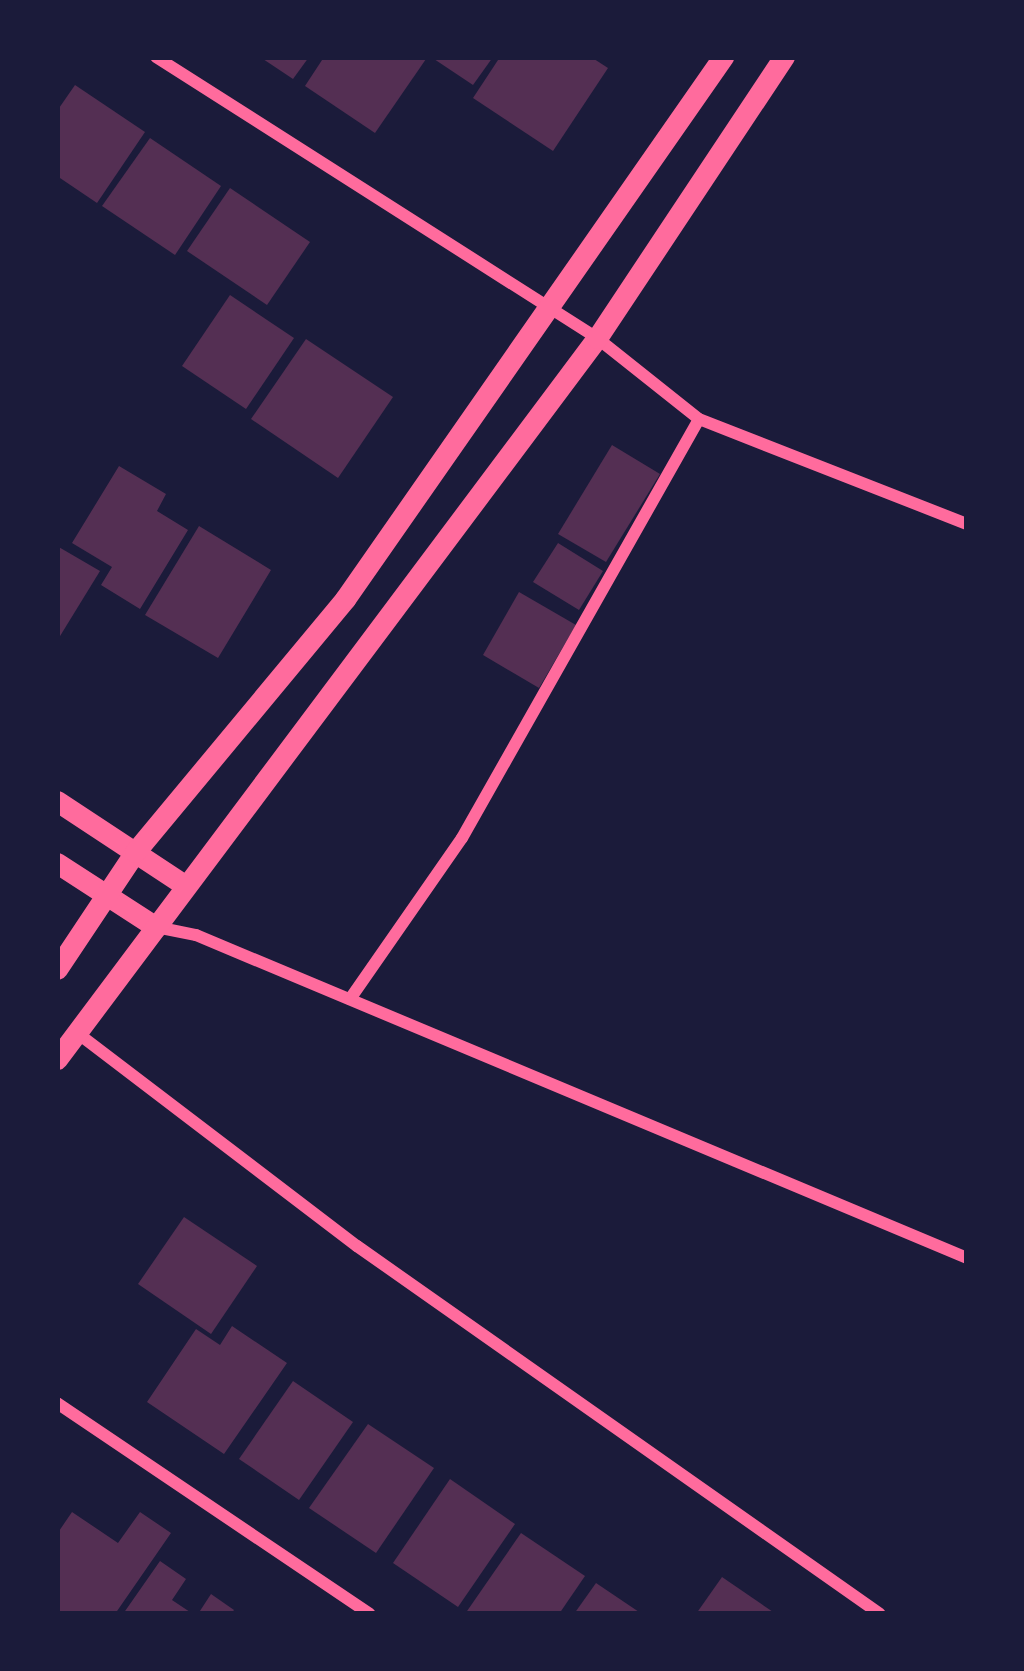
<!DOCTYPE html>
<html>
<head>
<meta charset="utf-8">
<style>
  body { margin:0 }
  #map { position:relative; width:1024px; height:1671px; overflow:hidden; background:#1b1b3a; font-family:"Golos Text",sans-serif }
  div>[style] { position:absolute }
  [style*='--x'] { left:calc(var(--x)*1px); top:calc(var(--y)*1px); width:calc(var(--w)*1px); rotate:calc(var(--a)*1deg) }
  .building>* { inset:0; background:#542f53 }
  .minor>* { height:12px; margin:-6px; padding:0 6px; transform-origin:6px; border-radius:6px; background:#ff6b9d }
  .tertiary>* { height:21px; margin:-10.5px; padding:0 10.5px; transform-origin:10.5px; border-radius:10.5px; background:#ff6b9d }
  span { translate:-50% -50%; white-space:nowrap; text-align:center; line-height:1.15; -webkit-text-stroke:12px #1b1b3a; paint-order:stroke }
  .frame { position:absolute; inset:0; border:60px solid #1b1b3a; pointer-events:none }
</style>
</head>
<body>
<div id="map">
  <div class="building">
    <i style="clip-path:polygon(260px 57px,309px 57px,293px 79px)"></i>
    <i style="clip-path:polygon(324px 57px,423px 57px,426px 59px,375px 133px,305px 86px)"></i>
    <i style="clip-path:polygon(431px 57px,493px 57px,473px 85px)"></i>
    <i style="clip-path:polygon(500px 57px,591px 57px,608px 68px,553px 151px,473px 98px)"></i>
    <i style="clip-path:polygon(75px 85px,145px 132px,97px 203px,57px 176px,57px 111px)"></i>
    <i style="clip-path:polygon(150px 138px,221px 186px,175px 255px,102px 206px)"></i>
    <i style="clip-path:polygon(230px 188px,310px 242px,267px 305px,187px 251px)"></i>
    <i style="clip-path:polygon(230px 295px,294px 338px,246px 409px,182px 366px)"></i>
    <i style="clip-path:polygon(306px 339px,393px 397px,338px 478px,251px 419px)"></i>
    <i style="clip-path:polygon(612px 445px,660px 474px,606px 562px,558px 534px)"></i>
    <i style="clip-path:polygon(119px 466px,166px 494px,157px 511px,188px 530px,140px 609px,101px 585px,112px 567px,72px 543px)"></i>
    <i style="clip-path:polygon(199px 526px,271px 570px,218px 658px,145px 615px)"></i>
    <i style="clip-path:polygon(558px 543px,603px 571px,579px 610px,533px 582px)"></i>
    <i style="clip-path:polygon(57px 546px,100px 571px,57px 641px)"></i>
    <i style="clip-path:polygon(519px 592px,576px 625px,539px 688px,483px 655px)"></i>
    <i style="clip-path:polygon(184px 1217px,257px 1266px,211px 1334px,138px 1284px)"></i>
    <i style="clip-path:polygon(232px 1326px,287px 1363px,224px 1454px,147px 1402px,196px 1329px,220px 1345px)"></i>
    <i style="clip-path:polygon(293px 1381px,353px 1422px,299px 1500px,239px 1459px)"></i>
    <i style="clip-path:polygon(368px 1424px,434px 1468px,376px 1553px,309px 1508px)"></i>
    <i style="clip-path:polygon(450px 1479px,515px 1524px,458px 1607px,393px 1563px)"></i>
    <i style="clip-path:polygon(72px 1512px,118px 1543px,140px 1512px,171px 1533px,115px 1614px,57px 1614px,57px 1534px)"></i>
    <i style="clip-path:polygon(521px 1533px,585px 1576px,559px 1614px,465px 1614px)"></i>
    <i style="clip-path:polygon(160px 1561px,186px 1579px,172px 1600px,193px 1614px,123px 1614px)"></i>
    <i style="clip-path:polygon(722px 1577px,776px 1614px,696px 1614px)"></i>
    <i style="clip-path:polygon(596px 1583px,642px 1614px,574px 1614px)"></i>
    <i style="clip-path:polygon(211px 1594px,234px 1610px,231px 1614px,198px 1614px)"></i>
  </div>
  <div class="minor">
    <i style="--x:156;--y:57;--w:523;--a:32.5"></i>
    <i style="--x:597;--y:338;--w:130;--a:38.5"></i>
    <i style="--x:699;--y:419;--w:288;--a:21.4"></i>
    <i style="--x:156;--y:927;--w:41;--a:11.3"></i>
    <i style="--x:196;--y:935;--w:836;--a:22.73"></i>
    <i style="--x:350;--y:999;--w:196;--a:-55.2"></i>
    <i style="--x:462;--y:838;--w:481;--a:-60.5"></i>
    <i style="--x:76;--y:1032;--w:353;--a:37.3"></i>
    <i style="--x:357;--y:1246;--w:639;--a:35.13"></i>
    <i style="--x:57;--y:1403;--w:377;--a:34"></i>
  </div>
  <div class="tertiary">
    <i style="--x:57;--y:801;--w:154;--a:33.4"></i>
    <i style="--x:57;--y:863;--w:118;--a:32.9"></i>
    <i style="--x:57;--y:969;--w:141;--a:-56.3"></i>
    <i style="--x:135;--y:852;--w:329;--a:-50.3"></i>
    <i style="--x:345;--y:599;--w:661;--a:-55.11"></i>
    <i style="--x:57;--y:1059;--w:901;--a:-53.17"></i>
    <i style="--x:597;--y:338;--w:338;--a:-56.4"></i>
  </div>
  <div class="frame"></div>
</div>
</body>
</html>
